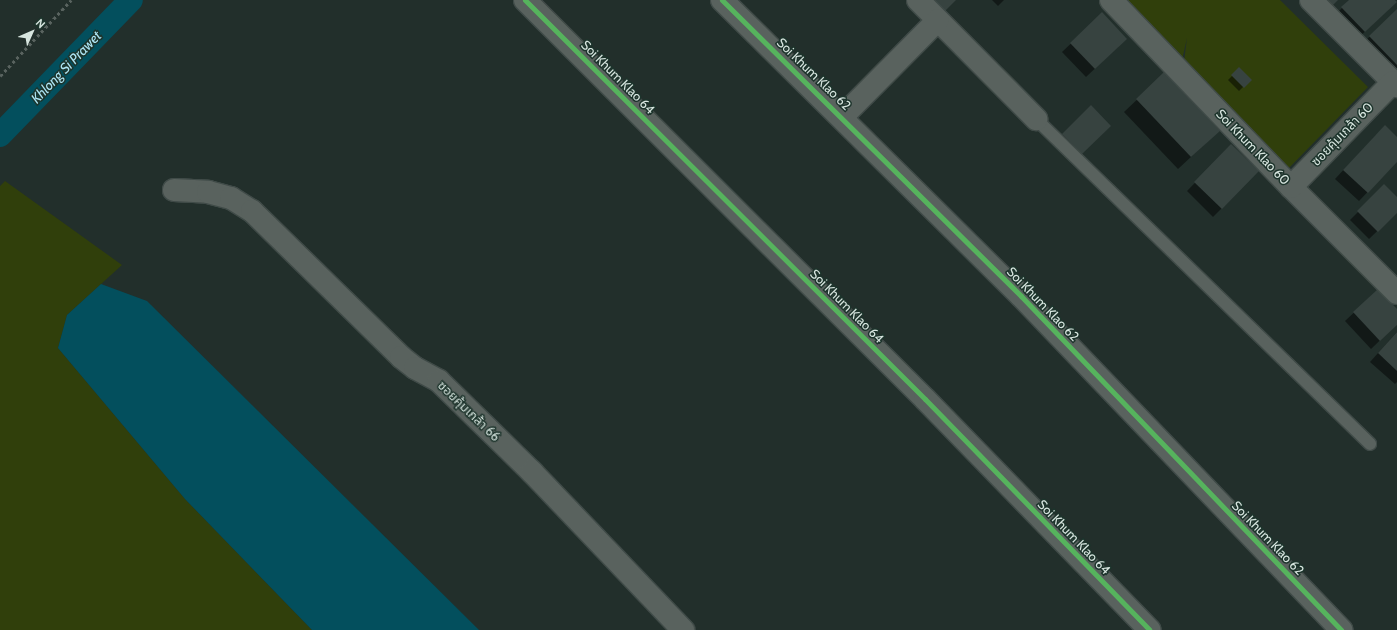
<!DOCTYPE html>
<html>
<head>
<meta charset="utf-8">
<style>
  body { margin:0 }
  #map { position:relative; width:1397px; height:630px; overflow:hidden; background:#222f2b; font-family:Cabin,"Noto Sans Thai",sans-serif }
  div>[style] { position:absolute }
  [style*='--x'] { left:calc(var(--x)*1px); top:calc(var(--y)*1px); width:calc(var(--w)*1px); rotate:calc(var(--a)*1deg) }
  .green>* { inset:0; background:#303f0b }
  .water>* { inset:0; background:#034f5d }
  .shadow>* { inset:0; background:#0007 }
  .canal>* { height:24px; margin:-12px; padding:0 12px; transform-origin:12px; border-radius:12px; background:#034f5d }
  .building>* { inset:0; background:#374340 }
  .path>* { height:2.5px; margin-top:-1.25px; transform-origin:0; background:repeating-linear-gradient(90deg,#59635f 0 3px,transparent 0 6px) }
  .roads { filter:drop-shadow(1px 0 #404b48) drop-shadow(-1px 0 #404b48) drop-shadow(0 1px #404b48) drop-shadow(0 -1px #404b48) }
  .service>* { height:12px; margin:-6px; padding:0 6px; transform-origin:6px; border-radius:6px; background:#59625e }
  .minor>* { height:22px; margin:-11px; padding:0 11px; transform-origin:11px; border-radius:11px; background:#59625e }
  .cycleway>* { height:5px; margin:-2.5px; padding:0 2.5px; transform-origin:2.5px; border-radius:2.5px; background:#56b35d }
  span { translate:-50% -50%; white-space:nowrap; text-align:center; line-height:1.15; -webkit-text-stroke:3px #1d342c; paint-order:stroke }
  .street-label { font-size:13px; color:#d7e5df }
  .water-label { font-size:14px; color:#ade5f4; font-style:italic }
  .north { position:absolute; left:12px; top:12px; width:40px; height:40px; -webkit-text-stroke:3px #1d342c; paint-order:stroke; rotate:45deg; font-size:11px; font-weight:700; line-height:16px; text-align:center; color:#d7e5df }
  .north::after { content:''; display:block; margin:auto; width:14px; height:18px; background:#d7e5df; clip-path:polygon(50% 0,100% 100%,50% 72%,0 100%) }
</style>
</head>
<body>
<div id="map">
  <div class="green">
    <i style="clip-path:polygon(1127px 0,1280px 0,1368px 87px,1288px 169px,1184px 62px,1187px 38px,1182px 60px)"></i>
    <i style="clip-path:polygon(5px 181px,122px 265px,67px 315px,58px 348px,185px 499px,312px 630px,0 630px,0 186px)"></i>
  </div>
  <div class="water">
    <i style="clip-path:polygon(101px 284px,147px 301px,479px 630px,312px 630px,185px 499px,58px 348px,67px 315px)"></i>
  </div>
  <div class="shadow">
    <i style="clip-path:polygon(992px 0,1004px 0,998px 6px)"></i>
    <i style="clip-path:polygon(1350px 0,1393px 0,1387px 11px,1356px 40px,1334px 16px)"></i>
    <i style="clip-path:polygon(1397px 10px,1397px 68px,1390px 75px,1361px 45px)"></i>
    <i style="clip-path:polygon(1102px 14px,1118px 47px,1086px 77px,1062px 52px)"></i>
    <i style="clip-path:polygon(1239px 69px,1250px 80px,1239px 91px,1228px 80px)"></i>
    <i style="clip-path:polygon(1164px 74px,1206px 143px,1178px 169px,1124px 112px)"></i>
    <i style="clip-path:polygon(1091px 107px,1110px 126px,1073px 162px,1054px 143px)"></i>
    <i style="clip-path:polygon(1376px 135px,1397px 138px,1397px 161px,1359px 201px,1335px 179px)"></i>
    <i style="clip-path:polygon(1223px 154px,1222px 208px,1213px 217px,1187px 191px)"></i>
    <i style="clip-path:polygon(1384px 186px,1397px 199px,1397px 212px,1369px 239px,1350px 220px)"></i>
    <i style="clip-path:polygon(1378px 290px,1397px 310px,1397px 324px,1371px 349px,1345px 321px)"></i>
    <i style="clip-path:polygon(1397px 332px,1397px 382px,1395px 384px,1370px 362px)"></i>
  </div>
  <div class="canal">
    <i style="--x:0;--y:135;--w:188;--a:-45.9"></i>
  </div>
  <div class="building">
    <i style="clip-path:polygon(925px 0,956px 0,940px 16px)"></i>
    <i style="clip-path:polygon(1322px 0,1338px 0,1330px 8px)"></i>
    <i style="clip-path:polygon(1349px 0,1395px 0,1397px 2px,1365px 32px,1341px 7px)"></i>
    <i style="clip-path:polygon(1397px 9px,1397px 65px,1369px 36px)"></i>
    <i style="clip-path:polygon(1102px 12px,1127px 39px,1095px 69px,1070px 43px)"></i>
    <i style="clip-path:polygon(1239px 67px,1252px 80px,1244px 88px,1231px 75px)"></i>
    <i style="clip-path:polygon(1164px 72px,1220px 131px,1191px 157px,1136px 99px)"></i>
    <i style="clip-path:polygon(1091px 105px,1111px 126px,1082px 154px,1062px 134px)"></i>
    <i style="clip-path:polygon(1385px 125px,1397px 137px,1397px 162px,1368px 193px,1343px 170px)"></i>
    <i style="clip-path:polygon(1231px 144px,1259px 171px,1222px 209px,1194px 182px)"></i>
    <i style="clip-path:polygon(1384px 184px,1397px 197px,1397px 213px,1378px 232px,1357px 211px)"></i>
    <i style="clip-path:polygon(1378px 289px,1397px 309px,1397px 325px,1380px 341px,1353px 312px)"></i>
    <i style="clip-path:polygon(1397px 332px,1397px 371px,1378px 353px)"></i>
  </div>
  <div class="path">
    <i style="--x:0;--y:76;--w:104;--a:-46.9"></i>
  </div>
  <div class="roads">
    <div class="service">
      <i style="--x:1036;--y:119;--w:466;--a:44.2"></i>
    </div>
    <div class="minor">
      <i style="--x:525;--y:0;--w:565;--a:44.93"></i>
      <i style="--x:925;--y:399;--w:322;--a:45.8"></i>
      <i style="--x:722;--y:0;--w:421;--a:44.7"></i>
      <i style="--x:1021;--y:296;--w:463;--a:46.2"></i>
      <i style="--x:918;--y:0;--w:168;--a:45.2"></i>
      <i style="--x:1111;--y:0;--w:260;--a:46.1"></i>
      <i style="--x:1291;--y:187;--w:150;--a:45"></i>
      <i style="--x:1311;--y:0;--w:122;--a:45"></i>
      <i style="--x:842;--y:117;--w:136;--a:-45.3"></i>
      <i style="--x:1291;--y:187;--w:146;--a:-45.8"></i>
      <i style="--x:174;--y:190;--w:34;--a:3"></i>
      <i style="--x:208;--y:192;--w:24;--a:15"></i>
      <i style="--x:231;--y:198;--w:25;--a:32"></i>
      <i style="--x:252;--y:211;--w:209;--a:44.4"></i>
      <i style="--x:401;--y:357;--w:18;--a:38"></i>
      <i style="--x:415;--y:368;--w:27;--a:28"></i>
      <i style="--x:439;--y:381;--w:130;--a:44.4"></i>
      <i style="--x:532;--y:472;--w:219;--a:46.3"></i>
    </div>
  </div>
  <div class="cycleway">
    <i style="--x:525;--y:0;--w:565;--a:44.93"></i>
    <i style="--x:925;--y:399;--w:322;--a:45.8"></i>
    <i style="--x:722;--y:0;--w:421;--a:44.7"></i>
    <i style="--x:1021;--y:296;--w:463;--a:46.2"></i>
  </div>
  <div class="street-label">
    <span style="left:814px;top:74px;rotate:44deg">Soi Khum Klao 62</span>
    <span style="left:618px;top:77px;rotate:45deg">Soi Khum Klao 64</span>
    <span style="left:1342px;top:134px;rotate:-46deg">ซอยคุ้มเกล้า 60</span>
    <span style="left:1253px;top:147px;rotate:46deg">Soi Khum Klao 60</span>
    <span style="left:1043px;top:304px;rotate:46deg">Soi Khum Klao 62</span>
    <span style="left:847px;top:306px;rotate:45deg">Soi Khum Klao 64</span>
    <span style="left:469px;top:411px;rotate:44deg">ซอยคุ้มเกล้า 66</span>
    <span style="left:1074px;top:537px;rotate:46deg">Soi Khum Klao 64</span>
    <span style="left:1268px;top:538px;rotate:46deg">Soi Khum Klao 62</span>
  </div>
  <div class="water-label">
    <span style="left:66px;top:67px;rotate:-46deg">Khlong Si Prawet</span>
  </div>
  <div class="north">N</div>
</div>
</body>
</html>
